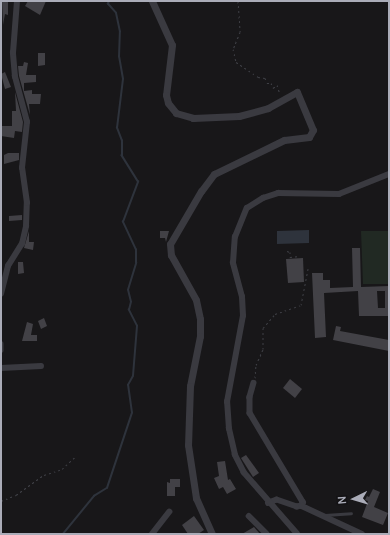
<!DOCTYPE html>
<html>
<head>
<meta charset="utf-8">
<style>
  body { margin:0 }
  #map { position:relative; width:390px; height:535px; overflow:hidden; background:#181719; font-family:Manrope,sans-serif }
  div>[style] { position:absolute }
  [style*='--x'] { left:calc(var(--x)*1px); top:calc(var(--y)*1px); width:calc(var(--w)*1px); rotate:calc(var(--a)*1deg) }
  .green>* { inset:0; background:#212923 }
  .water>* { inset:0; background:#2e333c }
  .stream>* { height:1.5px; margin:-0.75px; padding:0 0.75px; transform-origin:0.75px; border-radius:0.75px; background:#2e333c }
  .building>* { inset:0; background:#424146 }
  .path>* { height:1px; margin-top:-0.5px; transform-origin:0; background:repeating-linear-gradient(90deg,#3e3f45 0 2px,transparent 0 5px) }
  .service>* { height:3px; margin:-1.5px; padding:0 1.5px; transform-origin:1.5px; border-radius:1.5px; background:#3a3a40 }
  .minor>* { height:5.5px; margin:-2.75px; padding:0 2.75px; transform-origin:2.75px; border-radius:2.75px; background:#3a3a40 }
  .tertiary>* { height:7px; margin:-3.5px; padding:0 3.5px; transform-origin:3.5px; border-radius:3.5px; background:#3a3a40 }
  span { translate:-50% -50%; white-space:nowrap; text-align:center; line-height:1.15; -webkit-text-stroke:3px #131214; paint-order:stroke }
  .frame { position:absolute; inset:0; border:2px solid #aaacb8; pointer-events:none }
  .north { position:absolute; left:334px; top:479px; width:40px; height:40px; -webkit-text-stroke:3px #131214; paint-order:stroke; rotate:265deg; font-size:11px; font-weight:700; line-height:16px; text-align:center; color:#aaacb8 }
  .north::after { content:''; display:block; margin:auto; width:14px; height:18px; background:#aaacb8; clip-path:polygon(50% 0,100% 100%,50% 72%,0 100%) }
</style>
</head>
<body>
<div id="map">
  <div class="green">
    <i style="clip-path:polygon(361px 231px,389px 231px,389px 284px,363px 284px)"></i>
  </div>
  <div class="water">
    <i style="clip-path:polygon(309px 230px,309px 243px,277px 244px,277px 231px)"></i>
  </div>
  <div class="stream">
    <i style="--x:63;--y:534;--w:49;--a:-50.8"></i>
    <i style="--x:94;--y:496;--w:15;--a:-32"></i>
    <i style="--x:107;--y:488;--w:79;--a:-71.6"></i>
    <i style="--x:132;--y:413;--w:28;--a:-98"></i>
    <i style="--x:128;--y:385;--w:10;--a:-61"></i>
    <i style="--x:133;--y:376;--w:50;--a:-85.4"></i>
    <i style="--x:137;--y:326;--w:18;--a:-117"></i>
    <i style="--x:129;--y:310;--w:8;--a:-76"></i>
    <i style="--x:131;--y:302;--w:12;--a:-104"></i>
    <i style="--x:128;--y:290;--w:28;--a:-73"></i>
    <i style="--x:136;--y:263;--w:13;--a:-90"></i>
    <i style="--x:136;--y:250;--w:31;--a:-115"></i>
    <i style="--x:123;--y:222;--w:43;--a:-69.4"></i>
    <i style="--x:138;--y:182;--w:31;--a:-122"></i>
    <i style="--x:122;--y:156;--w:15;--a:-90"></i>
    <i style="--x:122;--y:141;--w:14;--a:-111"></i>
    <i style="--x:117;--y:128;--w:49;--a:-83"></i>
    <i style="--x:123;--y:79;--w:22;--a:-100"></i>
    <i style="--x:119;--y:57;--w:25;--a:-88"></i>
    <i style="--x:120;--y:32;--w:19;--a:-102"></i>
    <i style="--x:116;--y:13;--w:12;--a:-132"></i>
    <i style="--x:108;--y:4;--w:3;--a:-72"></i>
  </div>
  <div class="building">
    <i style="clip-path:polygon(2px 1px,8px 1px,8px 15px,5px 14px,3px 25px)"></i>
    <i style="clip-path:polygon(28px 1px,46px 1px,40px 15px,25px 6px)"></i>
    <i style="clip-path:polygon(38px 53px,45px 53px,45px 65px,38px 66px)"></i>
    <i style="clip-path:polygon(24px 62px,28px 63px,26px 75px,36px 75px,36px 82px,24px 83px,24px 91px,32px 90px,32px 94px,41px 94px,40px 104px,29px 104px,30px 115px,19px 76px,18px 66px,23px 66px)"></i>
    <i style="clip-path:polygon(5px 72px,11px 87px,5px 89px,1px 74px)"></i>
    <i style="clip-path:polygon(15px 92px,23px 122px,22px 132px,15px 131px,14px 138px,1px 136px,1px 126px,12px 126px,12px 111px,16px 111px)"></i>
    <i style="clip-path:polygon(8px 153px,19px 153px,19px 160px,4px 164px,4px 155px)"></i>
    <i style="clip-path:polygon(22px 215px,22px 220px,9px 221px,9px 216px)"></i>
    <i style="clip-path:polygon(29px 231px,29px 242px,34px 242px,33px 250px,24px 248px)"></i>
    <i style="clip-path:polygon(160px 231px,169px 231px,166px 242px,165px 238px,160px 238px)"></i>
    <i style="clip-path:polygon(evenodd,352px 248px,360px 248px,361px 287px,389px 286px,389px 316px,359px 316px,358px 291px,324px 293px,326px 337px,315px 338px,312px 273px,323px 273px,323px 280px,330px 280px,330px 288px,353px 287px,352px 248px,377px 291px,385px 291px,385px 308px,378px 308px,377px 291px)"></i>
    <i style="clip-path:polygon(303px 258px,304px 282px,288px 283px,286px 259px)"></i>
    <i style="clip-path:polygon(18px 262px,23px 262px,24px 273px,18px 274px)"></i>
    <i style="clip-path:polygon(44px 318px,47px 326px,41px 329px,38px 321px)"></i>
    <i style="clip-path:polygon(27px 322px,33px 324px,31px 335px,37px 335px,37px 341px,22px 341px)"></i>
    <i style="clip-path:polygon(336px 326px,341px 327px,340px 331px,389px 340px,389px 351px,333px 340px)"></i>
    <i style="clip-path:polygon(290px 379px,302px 389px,295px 398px,283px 388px)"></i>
    <i style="clip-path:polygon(246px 455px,259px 473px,253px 477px,241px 458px)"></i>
    <i style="clip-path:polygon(225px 461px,228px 480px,230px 479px,236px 489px,227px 494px,223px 487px,219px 489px,214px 478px,219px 476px,217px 462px)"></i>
    <i style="clip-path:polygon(170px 479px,180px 479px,180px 487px,175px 487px,175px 496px,167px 496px,167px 482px,170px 483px)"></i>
    <i style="clip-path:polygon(373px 489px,380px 492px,374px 507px,388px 513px,383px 525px,362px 517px,368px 501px,365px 500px,367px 496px,369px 497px)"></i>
    <i style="clip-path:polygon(194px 516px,204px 530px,198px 534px,188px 534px,182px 525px)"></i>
    <i style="clip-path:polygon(254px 527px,260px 534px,242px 534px)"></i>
  </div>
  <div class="path">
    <i style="--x:238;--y:1;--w:31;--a:86"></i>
    <i style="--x:240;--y:32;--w:18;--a:112"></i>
    <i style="--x:233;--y:49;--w:13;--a:77"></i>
    <i style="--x:236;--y:62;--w:27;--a:34"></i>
    <i style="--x:258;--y:77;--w:7;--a:8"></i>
    <i style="--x:265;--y:78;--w:5;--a:68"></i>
    <i style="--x:267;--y:83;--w:4;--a:0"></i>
    <i style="--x:271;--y:83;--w:5;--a:68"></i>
    <i style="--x:273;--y:88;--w:5;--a:-37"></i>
    <i style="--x:277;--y:85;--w:9;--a:72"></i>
    <i style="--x:287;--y:251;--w:3;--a:18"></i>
    <i style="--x:290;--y:252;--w:5;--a:90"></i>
    <i style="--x:290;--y:257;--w:10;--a:-6"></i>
    <i style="--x:255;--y:378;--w:13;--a:-86"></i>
    <i style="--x:256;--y:365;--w:17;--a:-66"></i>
    <i style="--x:263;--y:349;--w:21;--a:-90"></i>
    <i style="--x:263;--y:328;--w:18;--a:-49"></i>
    <i style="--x:275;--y:314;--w:28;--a:-19"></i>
    <i style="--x:301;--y:305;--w:37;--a:-79"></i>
    <i style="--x:1;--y:501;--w:16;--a:-22"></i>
    <i style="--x:16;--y:495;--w:34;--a:-36"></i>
    <i style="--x:44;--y:475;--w:19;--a:-18"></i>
    <i style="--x:62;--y:469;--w:19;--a:-43"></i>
  </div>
  <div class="service">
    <i style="--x:325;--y:515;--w:26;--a:-4"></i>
  </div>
  <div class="minor">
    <i style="--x:1;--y:294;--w:29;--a:-76"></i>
    <i style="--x:8;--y:266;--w:26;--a:-58"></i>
    <i style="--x:22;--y:244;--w:18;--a:-77"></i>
    <i style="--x:26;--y:226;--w:23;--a:-88"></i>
    <i style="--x:27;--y:203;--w:35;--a:-98"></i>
    <i style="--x:22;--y:168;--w:46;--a:-83.8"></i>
    <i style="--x:27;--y:122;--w:47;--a:-104.9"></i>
    <i style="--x:15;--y:77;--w:24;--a:-95"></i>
    <i style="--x:13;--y:53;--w:52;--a:-85.6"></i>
    <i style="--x:1;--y:344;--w:6;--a:90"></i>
    <i style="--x:1;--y:368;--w:40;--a:-2.9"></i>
    <i style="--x:254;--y:383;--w:15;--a:106"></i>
    <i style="--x:250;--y:397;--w:16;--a:90"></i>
    <i style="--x:250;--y:413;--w:104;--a:59.2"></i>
    <i style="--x:303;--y:502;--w:4;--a:104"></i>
    <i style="--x:302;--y:506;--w:5;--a:169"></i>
    <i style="--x:297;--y:507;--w:21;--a:-161"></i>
    <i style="--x:277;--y:500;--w:9;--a:159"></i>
    <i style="--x:302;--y:506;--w:66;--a:25"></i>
    <i style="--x:249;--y:516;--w:25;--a:45"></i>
    <i style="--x:152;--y:534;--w:28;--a:-52"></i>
    <i style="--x:297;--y:534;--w:81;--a:-131"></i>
    <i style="--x:244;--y:473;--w:20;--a:-117"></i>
    <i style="--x:235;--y:455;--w:27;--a:-103"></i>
    <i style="--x:229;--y:429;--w:27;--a:-94"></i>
    <i style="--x:227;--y:402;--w:87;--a:-79.5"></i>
    <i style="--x:243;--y:316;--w:19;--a:-93"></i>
    <i style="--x:242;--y:297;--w:35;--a:-105"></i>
    <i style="--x:233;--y:263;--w:26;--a:-86"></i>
    <i style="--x:235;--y:237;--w:31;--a:-68"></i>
    <i style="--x:247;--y:208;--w:19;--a:-32"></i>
    <i style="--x:263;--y:198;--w:16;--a:-18"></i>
    <i style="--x:278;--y:193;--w:61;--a:0.9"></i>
    <i style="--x:339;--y:194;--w:54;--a:-21.8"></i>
  </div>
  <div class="tertiary">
    <i style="--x:152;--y:1;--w:48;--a:65.6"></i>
    <i style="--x:172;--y:45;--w:50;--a:96.8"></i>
    <i style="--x:166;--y:95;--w:8;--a:76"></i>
    <i style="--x:168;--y:103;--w:13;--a:51"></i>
    <i style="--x:176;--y:113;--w:18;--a:16"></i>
    <i style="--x:193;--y:118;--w:46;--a:-2.5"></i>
    <i style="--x:239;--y:116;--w:30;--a:-15"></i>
    <i style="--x:268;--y:108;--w:33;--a:-29"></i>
    <i style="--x:297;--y:92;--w:41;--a:67.2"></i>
    <i style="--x:313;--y:130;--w:8;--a:120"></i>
    <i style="--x:309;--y:137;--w:25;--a:173"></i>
    <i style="--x:284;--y:140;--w:78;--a:154.1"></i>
    <i style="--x:214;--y:174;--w:21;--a:127"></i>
    <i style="--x:201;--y:191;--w:61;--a:120.3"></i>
    <i style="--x:170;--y:244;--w:11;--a:85"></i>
    <i style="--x:171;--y:255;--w:51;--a:60.9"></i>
    <i style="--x:196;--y:300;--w:19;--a:78"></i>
    <i style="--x:200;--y:319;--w:17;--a:90"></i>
    <i style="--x:200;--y:336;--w:51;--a:101.3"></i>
    <i style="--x:190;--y:386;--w:59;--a:91.9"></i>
    <i style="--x:188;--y:445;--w:54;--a:81.4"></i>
    <i style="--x:196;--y:498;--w:39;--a:66"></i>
  </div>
  <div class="frame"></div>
  <div class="north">N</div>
</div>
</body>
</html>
